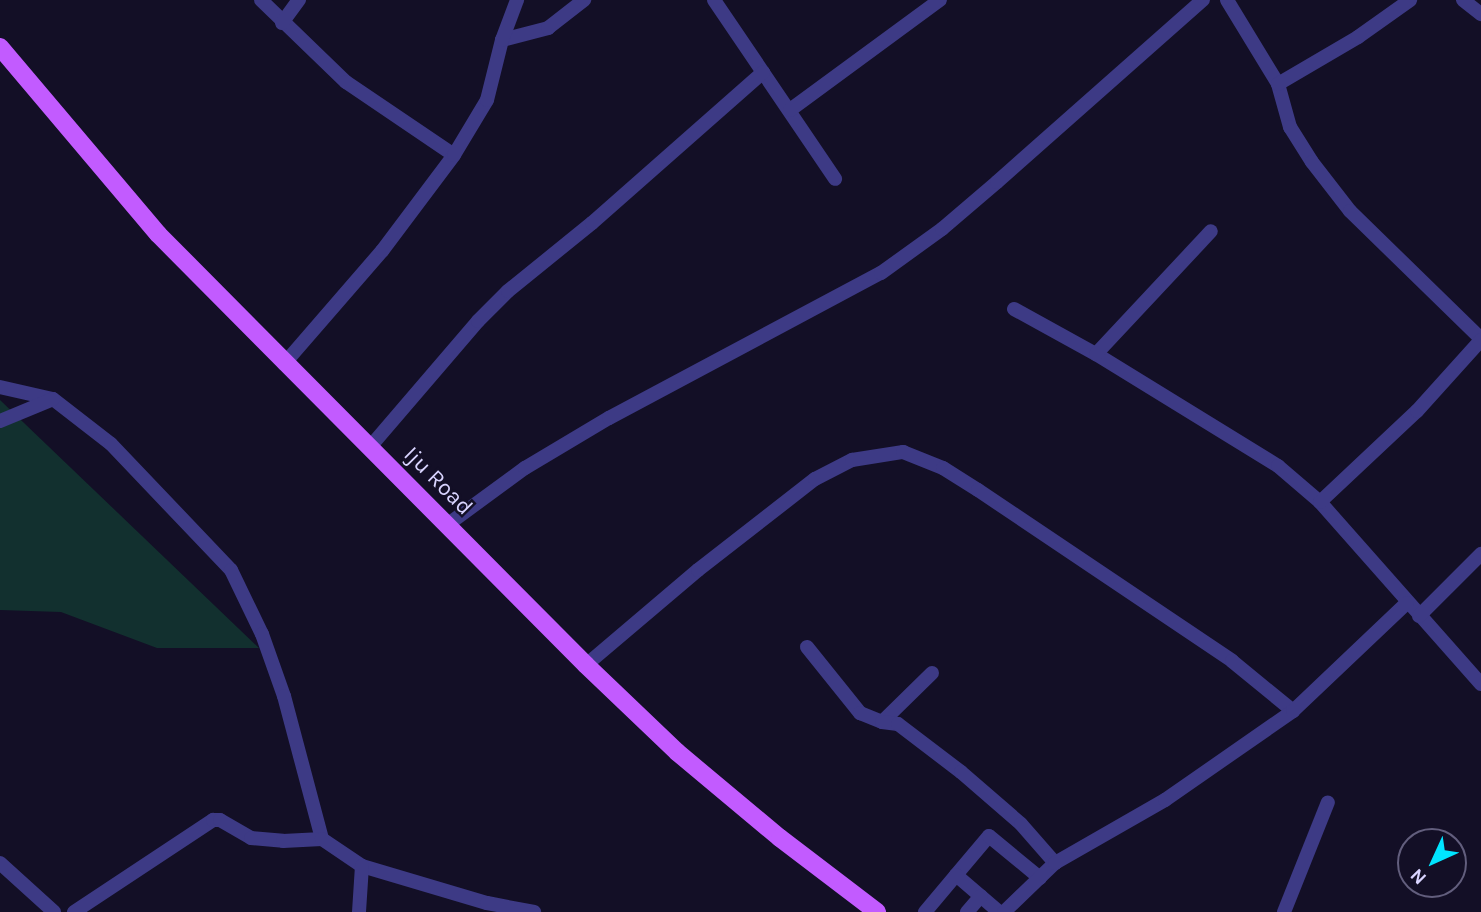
<!DOCTYPE html>
<html>
<head>
<meta charset="utf-8">
<style>
  body { margin:0 }
  #map { position:relative; width:1481px; height:912px; overflow:hidden; background:#130f26; font-family:Karla,sans-serif }
  div>[style] { position:absolute }
  [style*='--x'] { left:calc(var(--x)*1px); top:calc(var(--y)*1px); width:calc(var(--w)*1px); rotate:calc(var(--a)*1deg) }
  .green>* { inset:0; background:#12302f }
  .minor>* { height:14px; margin:-7px; padding:0 7px; transform-origin:7px; border-radius:7px; background:#3d3a85 }
  .major>* { height:18px; margin:-9px; padding:0 9px; transform-origin:9px; border-radius:9px; background:#c25bff }
  span { translate:-50% -50%; white-space:nowrap; text-align:center; line-height:1.15; -webkit-text-stroke:5px #130f26; paint-order:stroke }
  .street-label { font-size:23px; color:#d9d4ff }
  .north { position:absolute; left:1397px; top:828px; width:70px; height:70px; box-sizing:border-box; background:#130f26; border:2px solid #625e7d; border-radius:50%; rotate:225deg; font-size:19px; font-weight:700; line-height:28px; text-align:center; color:#d9d4ff }
  .north::after { content:''; display:block; margin:auto; width:24px; height:32px; background:#00e5ff; clip-path:polygon(50% 0,100% 100%,50% 72%,0 100%) }
</style>
</head>
<body>
<div id="map">
  <div class="green">
    <i style="clip-path:polygon(0 400px,259px 648px,157px 648px,61px 612px,0 610px)"></i>
  </div>
  <div class="minor">
    <i style="--x:261;--y:0;--w:118;--a:44"></i>
    <i style="--x:346;--y:82;--w:130;--a:34.1"></i>
    <i style="--x:714;--y:0;--w:216;--a:55.9"></i>
    <i style="--x:1227;--y:0;--w:98;--a:58.7"></i>
    <i style="--x:1278;--y:84;--w:45;--a:74.4"></i>
    <i style="--x:1290;--y:127;--w:41;--a:57.8"></i>
    <i style="--x:1312;--y:162;--w:62;--a:52.2"></i>
    <i style="--x:1350;--y:211;--w:183;--a:44.3"></i>
    <i style="--x:1463;--y:0;--w:23;--a:38"></i>
    <i style="--x:282;--y:23;--w:29;--a:-54"></i>
    <i style="--x:502;--y:40;--w:48;--a:-14.6"></i>
    <i style="--x:548;--y:28;--w:46;--a:-37.9"></i>
    <i style="--x:1278;--y:84;--w:93;--a:-30.4"></i>
    <i style="--x:1358;--y:37;--w:64;--a:-35.4"></i>
    <i style="--x:790;--y:110;--w:186;--a:-36.3"></i>
    <i style="--x:1014;--y:309;--w:94;--a:28.8"></i>
    <i style="--x:1096;--y:354;--w:214;--a:31.6"></i>
    <i style="--x:1278;--y:466;--w:55;--a:40.6"></i>
    <i style="--x:1320;--y:502;--w:243;--a:48.5"></i>
    <i style="--x:1096;--y:354;--w:168;--a:-46.9"></i>
    <i style="--x:284;--y:364;--w:150;--a:-49.1"></i>
    <i style="--x:382;--y:251;--w:120;--a:-53.1"></i>
    <i style="--x:454;--y:155;--w:64;--a:-59"></i>
    <i style="--x:487;--y:100;--w:62;--a:-76"></i>
    <i style="--x:502;--y:40;--w:43;--a:-69.4"></i>
    <i style="--x:0;--y:387;--w:54;--a:12.8"></i>
    <i style="--x:53;--y:399;--w:73;--a:37.8"></i>
    <i style="--x:111;--y:444;--w:174;--a:46.4"></i>
    <i style="--x:231;--y:570;--w:71;--a:64.2"></i>
    <i style="--x:262;--y:634;--w:66;--a:70.5"></i>
    <i style="--x:284;--y:696;--w:148;--a:75.1"></i>
    <i style="--x:0;--y:421;--w:57;--a:-22.5"></i>
    <i style="--x:370;--y:447;--w:166;--a:-49.4"></i>
    <i style="--x:478;--y:321;--w:42;--a:-45"></i>
    <i style="--x:508;--y:291;--w:108;--a:-39"></i>
    <i style="--x:592;--y:223;--w:228;--a:-41.4"></i>
    <i style="--x:1320;--y:502;--w:133;--a:-43.2"></i>
    <i style="--x:1417;--y:411;--w:96;--a:-48"></i>
    <i style="--x:447;--y:525;--w:97;--a:-36.2"></i>
    <i style="--x:525;--y:468;--w:98;--a:-30.8"></i>
    <i style="--x:609;--y:418;--w:308;--a:-28.1"></i>
    <i style="--x:881;--y:273;--w:75;--a:-35.8"></i>
    <i style="--x:942;--y:229;--w:72;--a:-40.5"></i>
    <i style="--x:997;--y:182;--w:275;--a:-41.5"></i>
    <i style="--x:1419;--y:616;--w:88;--a:-45"></i>
    <i style="--x:807;--y:647;--w:85;--a:51.2"></i>
    <i style="--x:860;--y:713;--w:24;--a:22"></i>
    <i style="--x:586;--y:665;--w:147;--a:-40.3"></i>
    <i style="--x:698;--y:570;--w:148;--a:-37.9"></i>
    <i style="--x:815;--y:479;--w:42;--a:-27.2"></i>
    <i style="--x:852;--y:460;--w:52;--a:-8.9"></i>
    <i style="--x:903;--y:452;--w:43;--a:21.8"></i>
    <i style="--x:943;--y:468;--w:41;--a:32.2"></i>
    <i style="--x:978;--y:490;--w:306;--a:33.9"></i>
    <i style="--x:1232;--y:661;--w:79;--a:39.3"></i>
    <i style="--x:932;--y:673;--w:70;--a:135.6"></i>
    <i style="--x:882;--y:722;--w:16;--a:7"></i>
    <i style="--x:898;--y:724;--w:79;--a:37.3"></i>
    <i style="--x:961;--y:772;--w:79;--a:40.9"></i>
    <i style="--x:1021;--y:824;--w:52;--a:48.9"></i>
    <i style="--x:0;--y:863;--w:73;--a:42.2"></i>
    <i style="--x:956;--y:875;--w:51;--a:-49.8"></i>
    <i style="--x:989;--y:836;--w:66;--a:39.5"></i>
    <i style="--x:74;--y:912;--w:167;--a:-33.5"></i>
    <i style="--x:213;--y:820;--w:7;--a:0"></i>
    <i style="--x:220;--y:820;--w:36;--a:30"></i>
    <i style="--x:251;--y:838;--w:32;--a:5"></i>
    <i style="--x:283;--y:841;--w:39;--a:-3"></i>
    <i style="--x:322;--y:839;--w:48;--a:34"></i>
    <i style="--x:362;--y:866;--w:130;--a:16.5"></i>
    <i style="--x:487;--y:903;--w:48;--a:10.8"></i>
    <i style="--x:359;--y:912;--w:46;--a:-86.3"></i>
    <i style="--x:925;--y:912;--w:48;--a:-50"></i>
    <i style="--x:956;--y:875;--w:57;--a:40.7"></i>
    <i style="--x:967;--y:912;--w:21;--a:-49"></i>
    <i style="--x:1004;--y:912;--w:71;--a:-43.9"></i>
    <i style="--x:1055;--y:863;--w:127;--a:-29.8"></i>
    <i style="--x:1165;--y:800;--w:156;--a:-34.8"></i>
    <i style="--x:1293;--y:711;--w:157;--a:-43.5"></i>
    <i style="--x:1284;--y:912;--w:118;--a:-68.2"></i>
  </div>
  <div class="major">
    <i style="--x:0;--y:47;--w:245;--a:49.8"></i>
    <i style="--x:158;--y:234;--w:607;--a:45.2"></i>
    <i style="--x:586;--y:665;--w:126;--a:43.7"></i>
    <i style="--x:677;--y:752;--w:134;--a:39.9"></i>
    <i style="--x:780;--y:838;--w:122;--a:37.3"></i>
  </div>
  <div class="street-label">
    <span style="left:438px;top:481px;rotate:45deg">Iju Road</span>
  </div>
  <div class="north">N</div>
</div>
</body>
</html>
